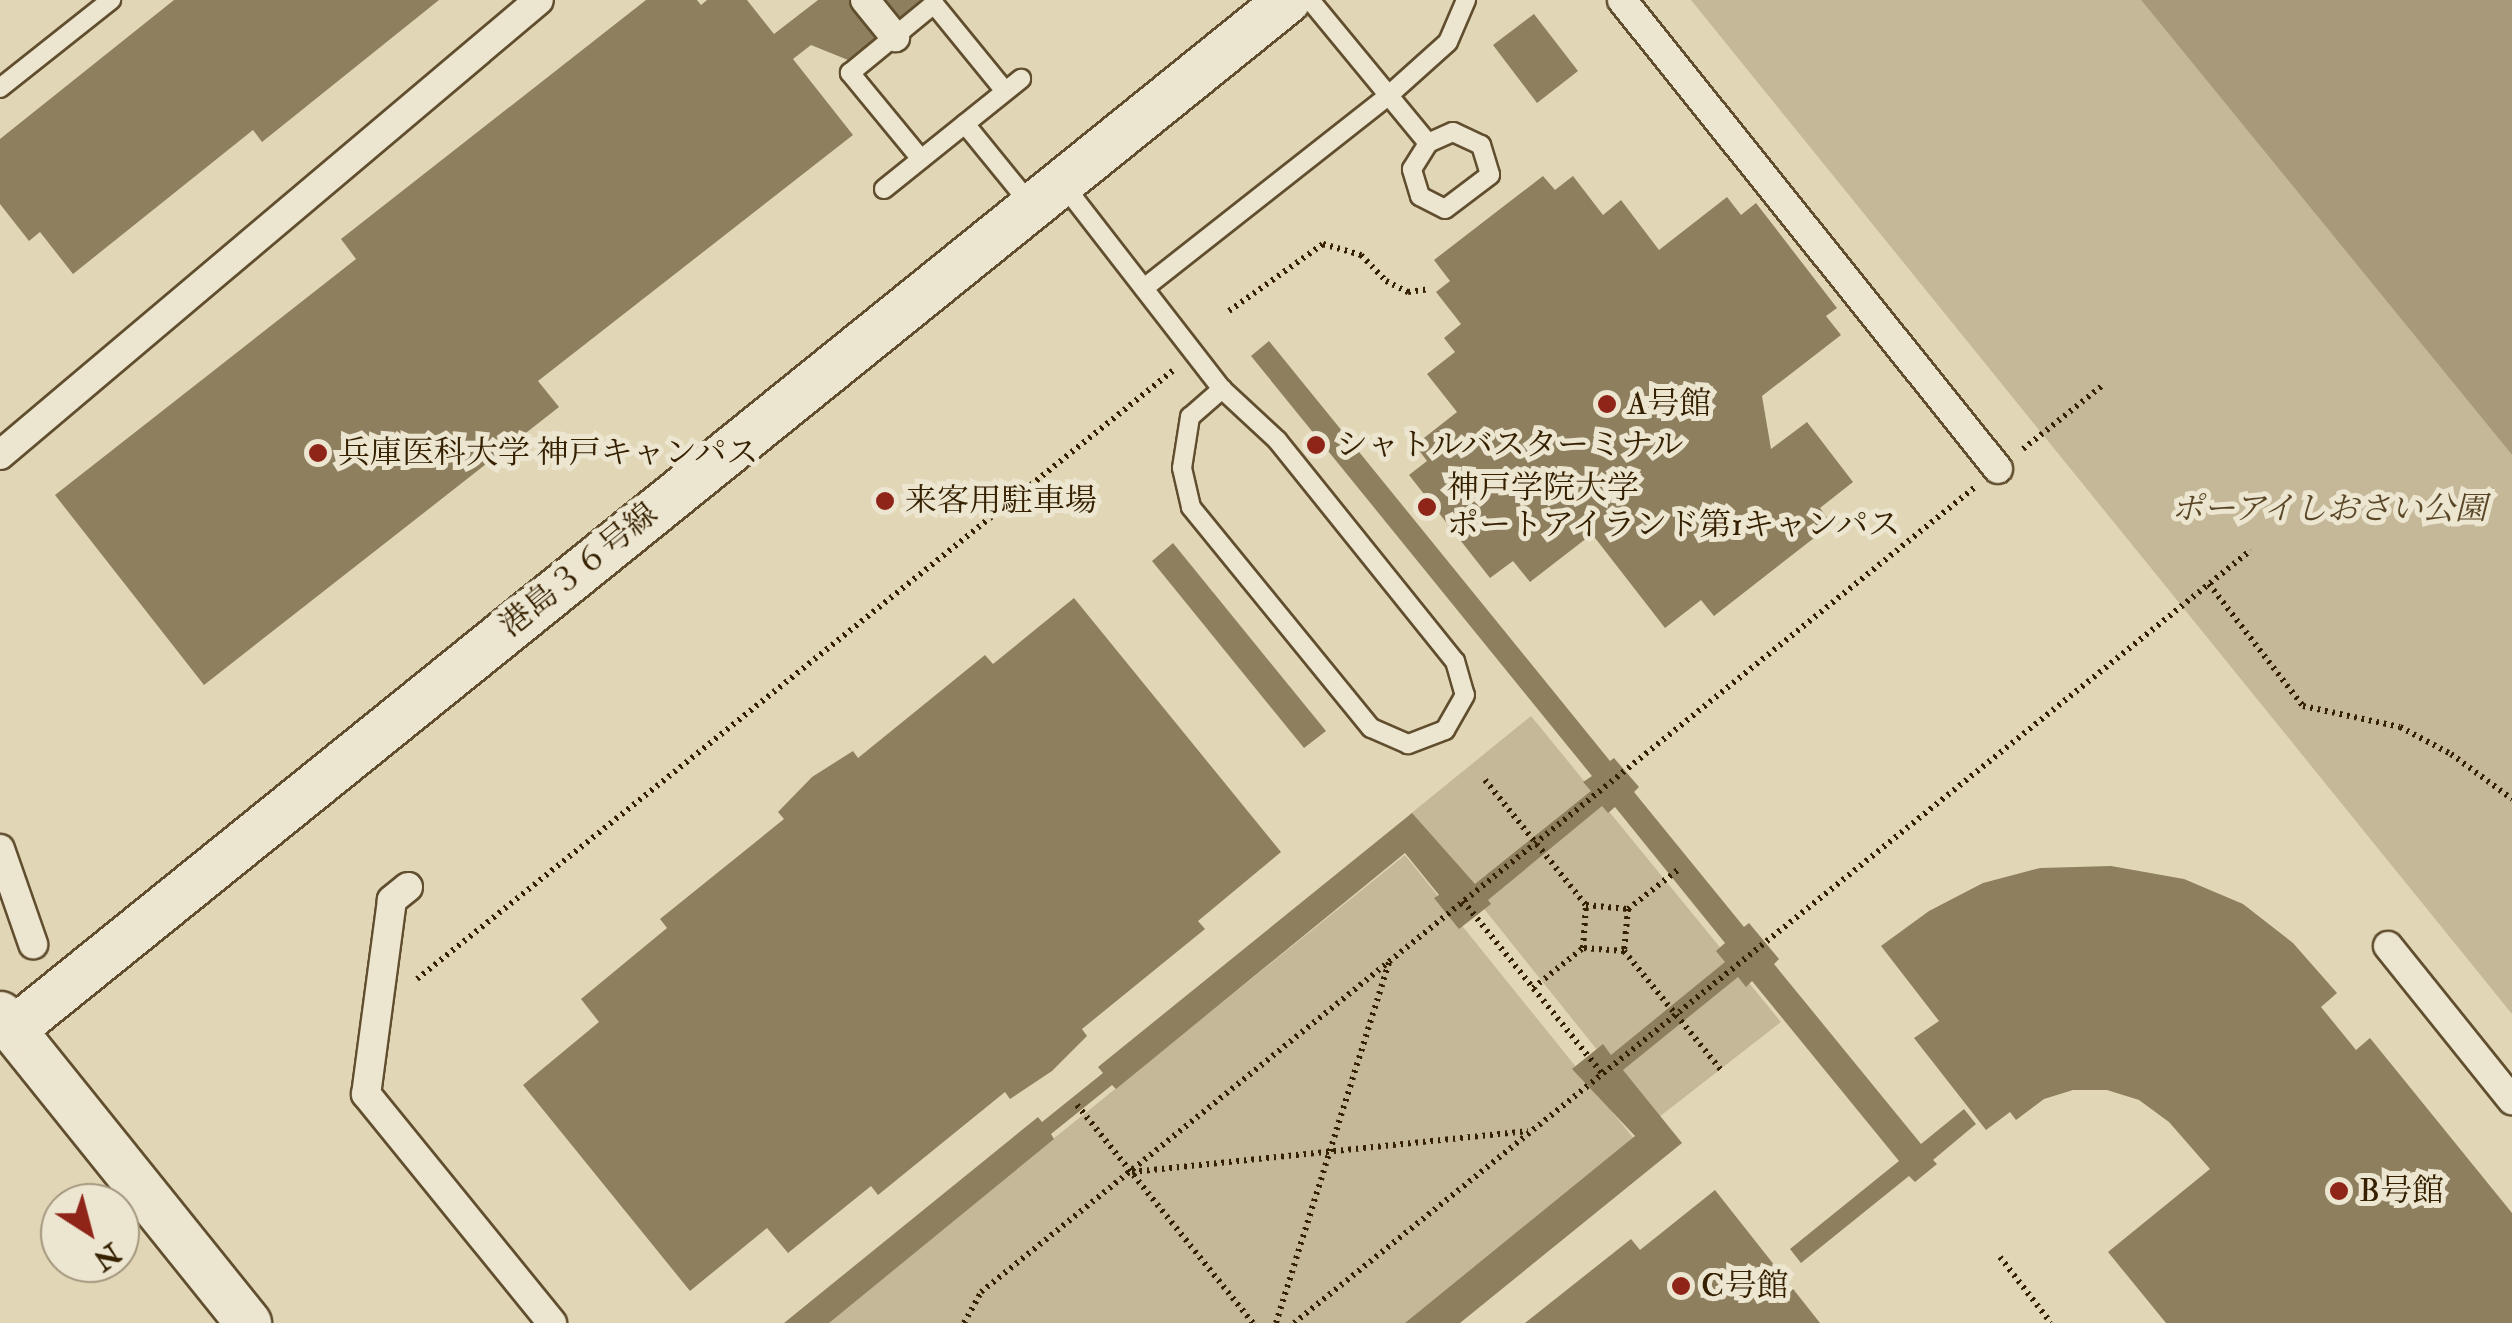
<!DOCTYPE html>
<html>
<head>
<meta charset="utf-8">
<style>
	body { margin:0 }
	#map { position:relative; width:2512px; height:1323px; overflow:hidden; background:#e1d7b7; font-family:"IM FELL Double Pica","Noto Serif JP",serif }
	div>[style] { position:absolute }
	.green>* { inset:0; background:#c4b898 }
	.water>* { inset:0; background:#a79979 }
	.building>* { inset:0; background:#8e7f5f }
	.path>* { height:6px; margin-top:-3px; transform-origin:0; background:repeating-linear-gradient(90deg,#352000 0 2.5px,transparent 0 7.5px) }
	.roads { filter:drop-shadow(2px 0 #604e2e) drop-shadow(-2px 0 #604e2e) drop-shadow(0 2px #604e2e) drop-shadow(0 -2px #604e2e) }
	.service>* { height:18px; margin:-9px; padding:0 9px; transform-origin:9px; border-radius:9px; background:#ece5d0 }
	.pedestrian>* { height:28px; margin:-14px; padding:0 14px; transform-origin:14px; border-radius:14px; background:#ece5d0 }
	.tertiary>* { height:45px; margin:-22.5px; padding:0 22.5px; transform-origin:22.5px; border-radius:22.5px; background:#ece5d0 }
	.dots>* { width:28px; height:28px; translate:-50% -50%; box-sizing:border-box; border:5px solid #ece5d0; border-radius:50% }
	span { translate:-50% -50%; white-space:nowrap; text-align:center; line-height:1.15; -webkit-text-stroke:10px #ece5d0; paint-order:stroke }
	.poi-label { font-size:32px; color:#352000 }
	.left { translate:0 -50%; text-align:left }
	.park-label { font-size:32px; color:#594626; font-style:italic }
	.street-label { font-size:32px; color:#352000 }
	.north { position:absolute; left:40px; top:1183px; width:100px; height:100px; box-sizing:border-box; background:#ece5d0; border:2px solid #a3967d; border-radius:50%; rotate:144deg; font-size:28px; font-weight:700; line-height:40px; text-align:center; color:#352000 }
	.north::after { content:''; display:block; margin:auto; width:35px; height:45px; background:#8f2418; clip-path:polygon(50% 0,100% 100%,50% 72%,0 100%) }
</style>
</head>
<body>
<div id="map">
	<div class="green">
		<div style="clip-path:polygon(1691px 0,2141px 0,2512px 455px,2512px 1014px)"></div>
		<div style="clip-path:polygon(1531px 716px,1781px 1022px,1654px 1121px,1409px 815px)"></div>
		<div style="clip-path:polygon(1405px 855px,1635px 1140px,1409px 1323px,825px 1323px)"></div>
	</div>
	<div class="water">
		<div style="clip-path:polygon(2141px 0,2512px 0,2512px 455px)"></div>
	</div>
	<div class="building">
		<div style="clip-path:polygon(174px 0,439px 0,262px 142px,253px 130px,73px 274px,40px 232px,29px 241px,0 204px,0 139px)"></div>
		<div style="clip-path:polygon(646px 0,697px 0,701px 5px,707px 0,747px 0,774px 34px,818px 0,924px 0,848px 60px,811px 45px,793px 59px,853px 135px,538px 381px,559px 407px,204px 685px,55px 495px,356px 259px,341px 239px)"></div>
		<div style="clip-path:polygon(1534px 14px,1578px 71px,1537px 103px,1493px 45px)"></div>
		<div style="clip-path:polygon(1543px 176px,1555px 190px,1573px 176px,1603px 215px,1621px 200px,1659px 250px,1727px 197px,1741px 215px,1756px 203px,1837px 308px,1826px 316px,1841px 335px,1762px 396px,1771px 449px,1807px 422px,1853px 482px,1820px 508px,1832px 524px,1714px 616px,1701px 600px,1665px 628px,1592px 534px,1530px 582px,1513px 561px,1490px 578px,1409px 475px,1427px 461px,1415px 445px,1457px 412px,1427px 374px,1455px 352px,1444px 338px,1461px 324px,1436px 292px,1450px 281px,1434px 260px)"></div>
		<div style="clip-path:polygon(1269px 341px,1610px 761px,1614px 758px,1639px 787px,1634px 792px,1744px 927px,1749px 923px,1779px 959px,1774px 964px,1921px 1144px,1964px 1109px,1976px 1124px,1933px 1160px,1937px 1164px,1915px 1182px,1909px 1176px,1801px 1263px,1790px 1249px,1899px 1161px,1752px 981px,1746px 987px,1738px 977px,1623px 1070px,1682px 1143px,1460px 1323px,1405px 1323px,1635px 1136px,1572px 1069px,1603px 1044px,1611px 1055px,1725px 962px,1716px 951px,1725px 943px,1615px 807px,1608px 813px,1602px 806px,1488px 900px,1491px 904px,1459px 929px,1434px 898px,1439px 895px,1405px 853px,1116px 1089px,1112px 1085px,1051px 1134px,1054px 1139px,829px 1323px,784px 1323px,1038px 1117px,1042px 1122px,1103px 1073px,1098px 1067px,1412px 813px,1475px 884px,1591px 791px,1583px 782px,1592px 776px,1251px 356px)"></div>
		<div style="clip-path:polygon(1173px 543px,1326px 731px,1304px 748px,1152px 561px)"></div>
		<div style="clip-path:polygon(1074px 598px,1281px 852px,1198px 921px,1205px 929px,1082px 1029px,1087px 1036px,1052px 1071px,1010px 1099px,1005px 1092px,878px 1195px,871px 1186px,788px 1253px,767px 1228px,690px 1291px,523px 1085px,599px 1022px,581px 999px,667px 928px,660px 919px,784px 819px,778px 812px,812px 777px,853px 751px,858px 758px,985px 655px,993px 664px)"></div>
		<div style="clip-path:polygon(2111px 866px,2184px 879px,2243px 904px,2293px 943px,2337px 993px,2321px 1007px,2356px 1050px,2370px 1038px,2512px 1213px,2512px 1323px,2166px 1323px,2108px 1252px,2210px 1169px,2169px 1122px,2139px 1100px,2107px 1090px,2073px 1090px,2044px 1099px,2016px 1120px,2010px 1112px,1986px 1130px,1914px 1038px,1939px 1021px,1881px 946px,1929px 911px,1983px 883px,2040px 868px)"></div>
		<div style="clip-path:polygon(1715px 1190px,1820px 1323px,1525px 1323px,1631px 1239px,1640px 1250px)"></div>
	</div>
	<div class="path">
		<div style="left:1229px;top:311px;width:115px;rotate:-35.5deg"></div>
		<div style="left:1323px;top:244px;width:40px;rotate:16deg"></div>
		<div style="left:1361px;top:255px;width:36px;rotate:46deg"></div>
		<div style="left:1386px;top:281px;width:25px;rotate:27deg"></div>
		<div style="left:1408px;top:292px;width:22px;rotate:-8deg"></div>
		<div style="left:2023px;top:449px;width:104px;rotate:-38.7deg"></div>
		<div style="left:2209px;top:584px;width:154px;rotate:52.4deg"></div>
		<div style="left:2303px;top:706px;width:99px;rotate:12.2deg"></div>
		<div style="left:2400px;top:727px;width:58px;rotate:27.9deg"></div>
		<div style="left:2451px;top:754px;width:76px;rotate:36.4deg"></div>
		<div style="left:1485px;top:780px;width:161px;rotate:51.1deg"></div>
		<div style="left:1463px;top:901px;width:221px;rotate:51.1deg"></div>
		<div style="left:1628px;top:909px;width:42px;rotate:95.4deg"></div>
		<div style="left:1624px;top:951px;width:41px;rotate:-175.8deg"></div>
		<div style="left:1583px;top:948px;width:43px;rotate:-86deg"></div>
		<div style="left:1586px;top:905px;width:42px;rotate:5.4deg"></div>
		<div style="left:1628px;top:909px;width:65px;rotate:-38.1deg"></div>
		<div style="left:1624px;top:951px;width:155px;rotate:50.8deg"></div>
		<div style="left:417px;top:979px;width:973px;rotate:-38.83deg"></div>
		<div style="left:1533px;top:988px;width:64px;rotate:-38.7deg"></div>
		<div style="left:1077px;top:1105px;width:280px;rotate:51.1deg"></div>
		<div style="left:1132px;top:1172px;width:398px;rotate:-5.9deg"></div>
		<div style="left:2000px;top:1257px;width:83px;rotate:52.3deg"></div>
		<div style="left:964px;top:1323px;width:35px;rotate:-61deg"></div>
		<div style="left:981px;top:1292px;width:1278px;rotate:-39deg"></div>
		<div style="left:1276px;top:1323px;width:378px;rotate:-72.6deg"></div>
		<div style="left:1294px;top:1323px;width:1230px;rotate:-38.93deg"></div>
	</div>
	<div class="roads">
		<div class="service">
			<div style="left:1310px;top:0;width:185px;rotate:50.5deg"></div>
			<div style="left:0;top:88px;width:142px;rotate:-38.4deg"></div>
			<div style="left:965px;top:124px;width:104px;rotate:50.8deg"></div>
			<div style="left:1453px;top:132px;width:31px;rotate:25deg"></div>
			<div style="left:1481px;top:145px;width:31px;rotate:73deg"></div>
			<div style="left:1490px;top:175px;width:56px;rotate:142.9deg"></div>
			<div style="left:1445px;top:209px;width:28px;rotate:-153deg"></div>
			<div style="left:1420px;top:196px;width:28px;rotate:-107deg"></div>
			<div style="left:1412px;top:169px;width:31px;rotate:-58deg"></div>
			<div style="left:1428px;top:143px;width:27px;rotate:-24deg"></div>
			<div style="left:921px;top:159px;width:112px;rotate:-129.5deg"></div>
			<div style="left:850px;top:73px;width:109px;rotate:-39.4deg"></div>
			<div style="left:934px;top:4px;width:112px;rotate:50.8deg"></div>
			<div style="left:1062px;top:183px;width:261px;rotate:52.2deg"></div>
			<div style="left:1222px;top:389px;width:75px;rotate:42.8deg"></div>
			<div style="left:1277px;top:440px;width:284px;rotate:51.2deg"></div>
			<div style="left:1455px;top:661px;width:35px;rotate:74deg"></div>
			<div style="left:1465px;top:695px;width:40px;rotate:119.7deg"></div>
			<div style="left:1445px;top:730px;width:40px;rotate:159deg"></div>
			<div style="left:1408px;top:744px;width:40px;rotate:-156.6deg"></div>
			<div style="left:1371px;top:728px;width:285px;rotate:-129.2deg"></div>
			<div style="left:1191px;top:507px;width:40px;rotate:-103deg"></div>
			<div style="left:1182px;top:468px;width:52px;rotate:-81.1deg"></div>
			<div style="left:1190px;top:417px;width:43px;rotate:-41.2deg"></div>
			<div style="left:884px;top:189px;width:176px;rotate:-38.8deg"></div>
			<div style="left:1144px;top:288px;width:312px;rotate:-38.2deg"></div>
			<div style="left:1389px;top:95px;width:79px;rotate:-41.9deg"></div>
			<div style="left:1448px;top:42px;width:46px;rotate:-66.8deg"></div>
		</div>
		<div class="pedestrian">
			<div style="left:865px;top:0;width:48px;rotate:51deg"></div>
			<div style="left:1622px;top:0;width:601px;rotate:51.28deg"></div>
			<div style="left:0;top:455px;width:705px;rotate:-40.17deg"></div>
			<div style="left:0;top:849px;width:101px;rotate:70.8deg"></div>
			<div style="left:408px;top:887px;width:21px;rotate:141deg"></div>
			<div style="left:392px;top:900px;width:196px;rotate:97.6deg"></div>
			<div style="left:366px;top:1094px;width:295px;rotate:50.9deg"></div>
			<div style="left:2388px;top:946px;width:198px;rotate:51.2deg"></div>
		</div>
		<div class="tertiary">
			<div style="left:0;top:1014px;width:396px;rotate:51.2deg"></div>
			<div style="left:13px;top:1029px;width:1638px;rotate:-38.93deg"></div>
		</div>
	</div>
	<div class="dots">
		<div style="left:1607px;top:404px;background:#8f2418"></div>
		<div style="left:1316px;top:445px;background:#8f2418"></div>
		<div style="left:318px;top:453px;background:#8f2418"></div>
		<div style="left:885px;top:501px;background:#8f2418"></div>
		<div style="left:1427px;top:507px;background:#8f2418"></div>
		<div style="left:2339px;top:1191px;background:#8f2418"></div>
		<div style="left:1681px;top:1286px;background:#8f2418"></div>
	</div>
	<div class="poi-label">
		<span class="left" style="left:1627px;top:404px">A号館</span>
		<span class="left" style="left:1336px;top:445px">シャトルバスターミナル</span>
		<span class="left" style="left:338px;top:453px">兵庫医科大学 神戸キャンパス</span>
		<span class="left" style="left:1447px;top:507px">神戸学院大学<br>ポートアイランド第1キャンパス</span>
		<span class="left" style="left:905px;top:501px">来客用駐車場</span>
		<span class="left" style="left:2359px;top:1191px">B号館</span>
		<span class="left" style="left:1701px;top:1286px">C号館</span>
	</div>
	<div class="park-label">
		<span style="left:2329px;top:509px">ポーアイしおさい公園</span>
	</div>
	<div class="street-label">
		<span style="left:579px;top:570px;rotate:-39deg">港島３６号線</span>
	</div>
	<div class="north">N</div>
</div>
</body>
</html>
